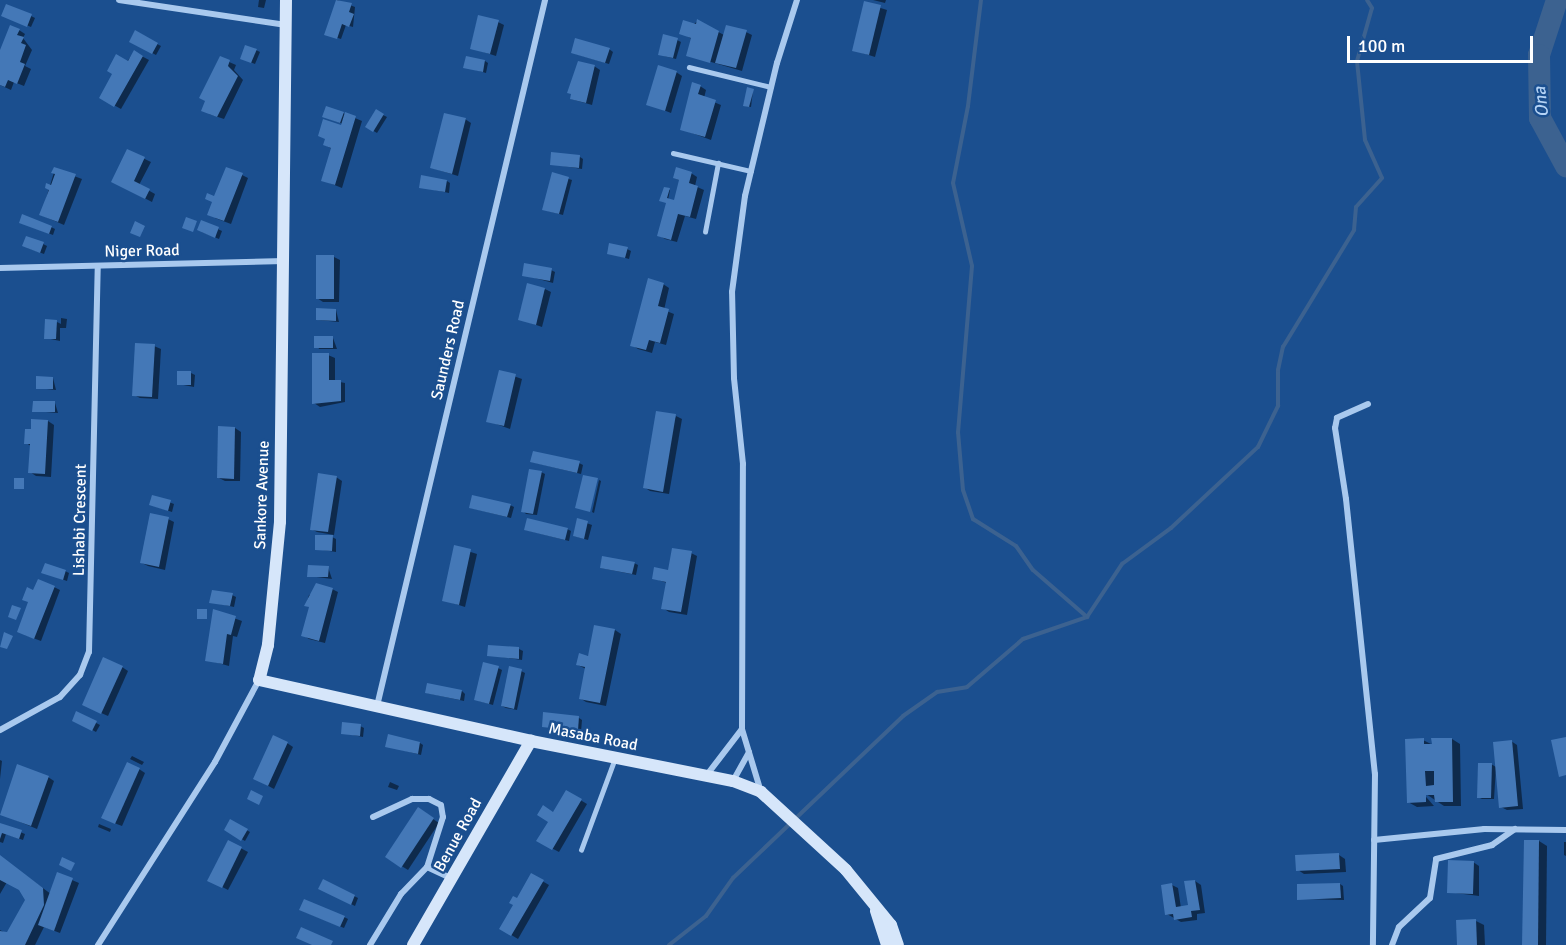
<!DOCTYPE html>
<html>
<head>
<meta charset="utf-8">
<style>
	body { margin:0 }
	#map { position:relative; width:1566px; height:945px; overflow:hidden; background:#1b4f8f; font-family:Signika,sans-serif }
	div>[style] { position:absolute }
	.shadow>* { inset:0; background:#0007 }
	.stream>* { height:4px; margin:-2px; padding:0 2px; transform-origin:2px; border-radius:2px; background:#3c6290 }
	.river>* { height:22px; margin:-11px; padding:0 11px; transform-origin:11px; border-radius:11px; background:#3c6290 }
	.building>* { inset:0; background:#4478b7 }
	.lane>* { height:4.5px; margin:-2.25px; padding:0 2.25px; transform-origin:2.25px; border-radius:2.25px; background:#a9c9ee }
	.street>* { height:6px; margin:-3px; padding:0 3px; transform-origin:3px; border-radius:3px; background:#a9c9ee }
	.secondary>* { height:12px; margin:-6px; padding:0 6px; transform-origin:6px; border-radius:6px; background:#d6e6fa }
	span { translate:-50% -50%; white-space:nowrap; text-align:center; line-height:1.15; -webkit-text-stroke:5px #1b4f8f; paint-order:stroke }
	.street-label { font-size:16px; color:#fff }
	.water-label { font-size:18px; color:#b5d3f5; font-style:italic }
	.scale { position:absolute; left:1347px; top:36px; width:186px; height:27px; box-sizing:border-box; border:3px solid #fff; border-top:0; padding-left:8px; font-size:18px; line-height:21px; white-space:nowrap; color:#fff; -webkit-text-stroke:4px #1b4f8f; paint-order:stroke }
</style>
</head>
<body>
<div id="map">
	<div class="shadow">
		<div style="clip-path:polygon(259px 0,266px 0,264px 8px,258px 7px)"></div>
		<div style="clip-path:polygon(337px 0,355px 7px,353px 27px,346px 25px,341px 39px,326px 34px)"></div>
		<div style="clip-path:polygon(873px 0,886px 0,885px 3px)"></div>
		<div style="clip-path:polygon(865px 3px,887px 10px,875px 57px,853px 50px)"></div>
		<div style="clip-path:polygon(31px 16px,35px 18px,31px 27px,7px 17px)"></div>
		<div style="clip-path:polygon(698px 21px,724px 35px,746px 32px,752px 35px,742px 71px,687px 55px,692px 39px,681px 33px)"></div>
		<div style="clip-path:polygon(498px 22px,504px 25px,496px 56px,471px 48px)"></div>
		<div style="clip-path:polygon(19px 30px,25px 34px,23px 38px,32px 50px,25px 66px,31px 69px,24px 86px,14px 82px,11px 90px,0 85px,0 51px)"></div>
		<div style="clip-path:polygon(135px 33px,161px 46px,156px 55px,131px 42px)"></div>
		<div style="clip-path:polygon(677px 40px,681px 42px,676px 59px,664px 56px)"></div>
		<div style="clip-path:polygon(609px 49px,613px 52px,609px 64px,576px 54px)"></div>
		<div style="clip-path:polygon(256px 50px,260px 52px,255px 64px,245px 60px)"></div>
		<div style="clip-path:polygon(134px 52px,149px 60px,121px 109px,101px 98px)"></div>
		<div style="clip-path:polygon(220px 58px,236px 65px,234px 70px,243px 80px,224px 119px,209px 114px,207px 101px,201px 98px)"></div>
		<div style="clip-path:polygon(485px 61px,488px 63px,486px 73px,465px 67px)"></div>
		<div style="clip-path:polygon(594px 66px,600px 70px,592px 105px,571px 99px)"></div>
		<div style="clip-path:polygon(676px 72px,682px 76px,671px 113px,648px 104px)"></div>
		<div style="clip-path:polygon(700px 86px,706px 90px,704px 98px,721px 105px,711px 140px,681px 129px)"></div>
		<div style="clip-path:polygon(753px 90px,751px 107px,746px 106px)"></div>
		<div style="clip-path:polygon(377px 112px,387px 117px,377px 133px,367px 127px)"></div>
		<div style="clip-path:polygon(343px 113px,362px 121px,342px 188px,322px 180px,332px 149px,325px 145px,343px 124px,327px 118px)"></div>
		<div style="clip-path:polygon(465px 119px,471px 123px,458px 176px,432px 168px)"></div>
		<div style="clip-path:polygon(128px 151px,151px 162px,139px 185px,155px 194px,152px 202px,119px 185px)"></div>
		<div style="clip-path:polygon(580px 157px,583px 159px,582px 169px,551px 164px)"></div>
		<div style="clip-path:polygon(55px 169px,82px 179px,64px 225px,41px 215px)"></div>
		<div style="clip-path:polygon(691px 173px,697px 177px,695px 186px,704px 190px,696px 219px,685px 216px,677px 242px,665px 239px,659px 235px,667px 203px,665px 189px,670px 190px,668px 200px,675px 202px,681px 181px,674px 178px)"></div>
		<div style="clip-path:polygon(553px 174px,572px 180px,563px 215px,548px 211px)"></div>
		<div style="clip-path:polygon(242px 175px,248px 178px,231px 224px,215px 218px,215px 198px)"></div>
		<div style="clip-path:polygon(447px 181px,450px 183px,449px 193px,420px 187px)"></div>
		<div style="clip-path:polygon(202px 222px,222px 231px,219px 239px,202px 232px)"></div>
		<div style="clip-path:polygon(24px 224px,51px 227px,55px 229px,53px 235px)"></div>
		<div style="clip-path:polygon(43px 244px,47px 246px,44px 254px,28px 248px)"></div>
		<div style="clip-path:polygon(627px 249px,631px 251px,629px 259px,608px 253px)"></div>
		<div style="clip-path:polygon(334px 257px,340px 260px,339px 302px,323px 302px,317px 298px)"></div>
		<div style="clip-path:polygon(551px 270px,555px 272px,553px 283px,524px 275px)"></div>
		<div style="clip-path:polygon(663px 284px,669px 288px,664px 310px,674px 314px,666px 345px,655px 342px,652px 353px,638px 349px,632px 345px)"></div>
		<div style="clip-path:polygon(545px 289px,551px 292px,542px 327px,519px 319px)"></div>
		<div style="clip-path:polygon(336px 310px,339px 322px,318px 320px)"></div>
		<div style="clip-path:polygon(61px 318px,67px 319px,66px 328px,60px 328px,60px 341px,46px 338px,57px 322px,61px 324px)"></div>
		<div style="clip-path:polygon(315px 338px,333px 338px,337px 349px,319px 349px)"></div>
		<div style="clip-path:polygon(154px 346px,161px 349px,158px 399px,140px 398px,134px 395px)"></div>
		<div style="clip-path:polygon(328px 355px,335px 358px,335px 381px,345px 383px,345px 402px,320px 407px,314px 403px)"></div>
		<div style="clip-path:polygon(500px 371px,522px 379px,510px 429px,488px 421px)"></div>
		<div style="clip-path:polygon(191px 373px,195px 375px,194px 387px,178px 384px)"></div>
		<div style="clip-path:polygon(53px 378px,56px 390px,37px 388px)"></div>
		<div style="clip-path:polygon(55px 403px,58px 413px,34px 411px)"></div>
		<div style="clip-path:polygon(676px 416px,682px 419px,669px 494px,650px 491px,644px 487px)"></div>
		<div style="clip-path:polygon(48px 421px,54px 425px,51px 477px,36px 476px,30px 472px,31px 446px,26px 443px,32px 431px)"></div>
		<div style="clip-path:polygon(235px 428px,241px 432px,240px 481px,225px 481px,219px 478px)"></div>
		<div style="clip-path:polygon(532px 462px,579px 463px,583px 465px,581px 474px)"></div>
		<div style="clip-path:polygon(541px 472px,545px 474px,537px 515px,526px 514px,523px 511px)"></div>
		<div style="clip-path:polygon(336px 477px,342px 481px,334px 535px,317px 532px,311px 529px)"></div>
		<div style="clip-path:polygon(599px 480px,601px 481px,594px 513px,592px 512px)"></div>
		<div style="clip-path:polygon(153px 496px,174px 504px,172px 512px,154px 506px)"></div>
		<div style="clip-path:polygon(510px 505px,514px 507px,511px 518px,471px 508px)"></div>
		<div style="clip-path:polygon(168px 519px,174px 522px,165px 570px,148px 566px,142px 563px)"></div>
		<div style="clip-path:polygon(578px 520px,592px 525px,588px 540px,574px 536px)"></div>
		<div style="clip-path:polygon(567px 529px,571px 531px,569px 541px,526px 530px)"></div>
		<div style="clip-path:polygon(332px 537px,336px 539px,336px 552px,316px 549px)"></div>
		<div style="clip-path:polygon(455px 547px,477px 554px,465px 607px,443px 600px)"></div>
		<div style="clip-path:polygon(691px 553px,697px 556px,687px 615px,669px 612px,663px 608px,667px 583px,653px 578px,669px 572px)"></div>
		<div style="clip-path:polygon(634px 563px,638px 565px,636px 575px,601px 568px)"></div>
		<div style="clip-path:polygon(328px 567px,332px 579px,309px 576px)"></div>
		<div style="clip-path:polygon(65px 571px,69px 573px,67px 581px,47px 574px)"></div>
		<div style="clip-path:polygon(54px 587px,60px 590px,41px 641px,25px 635px,34px 592px)"></div>
		<div style="clip-path:polygon(332px 589px,338px 592px,325px 643px,309px 639px,303px 635px,311px 608px,306px 605px,309px 595px)"></div>
		<div style="clip-path:polygon(232px 595px,236px 597px,234px 607px,211px 602px)"></div>
		<div style="clip-path:polygon(214px 611px,242px 621px,237px 637px,233px 636px,229px 666px,207px 660px)"></div>
		<div style="clip-path:polygon(615px 630px,621px 634px,606px 706px,586px 702px,580px 698px,586px 669px,578px 665px)"></div>
		<div style="clip-path:polygon(519px 649px,523px 651px,522px 660px,489px 655px)"></div>
		<div style="clip-path:polygon(122px 667px,128px 671px,108px 716px,90px 708px)"></div>
		<div style="clip-path:polygon(498px 668px,502px 670px,493px 705px,479px 701px)"></div>
		<div style="clip-path:polygon(521px 671px,525px 673px,517px 710px,506px 708px,502px 706px)"></div>
		<div style="clip-path:polygon(462px 691px,465px 694px,464px 701px,427px 693px)"></div>
		<div style="clip-path:polygon(77px 713px,100px 725px,96px 732px,74px 720px)"></div>
		<div style="clip-path:polygon(579px 718px,582px 720px,581px 732px,543px 726px)"></div>
		<div style="clip-path:polygon(360px 726px,364px 728px,363px 737px,343px 733px)"></div>
		<div style="clip-path:polygon(1452px 739px,1460px 744px,1461px 806px,1444px 806px,1420px 790px,1434px 806px,1417px 807px,1408px 802px,1423px 740px,1433px 745px)"></div>
		<div style="clip-path:polygon(1511px 741px,1517px 745px,1523px 809px,1507px 810px,1501px 807px)"></div>
		<div style="clip-path:polygon(287px 743px,293px 747px,274px 789px,261px 782px)"></div>
		<div style="clip-path:polygon(420px 743px,423px 745px,421px 755px,387px 746px)"></div>
		<div style="clip-path:polygon(132px 756px,144px 762px,142px 765px,130px 759px)"></div>
		<div style="clip-path:polygon(0 760px,2px 761px,0 779px)"></div>
		<div style="clip-path:polygon(1491px 764px,1496px 767px,1494px 799px,1482px 799px,1478px 797px)"></div>
		<div style="clip-path:polygon(139px 769px,145px 773px,122px 826px,109px 821px)"></div>
		<div style="clip-path:polygon(48px 777px,54px 781px,37px 829px,1px 814px)"></div>
		<div style="clip-path:polygon(390px 782px,399px 786px,397px 790px,388px 787px)"></div>
		<div style="clip-path:polygon(567px 792px,587px 804px,559px 852px,538px 841px)"></div>
		<div style="clip-path:polygon(418px 809px,439px 823px,408px 870px,387px 857px)"></div>
		<div style="clip-path:polygon(231px 821px,250px 832px,245px 841px,226px 830px)"></div>
		<div style="clip-path:polygon(0 824px,25px 834px,23px 840px,6px 834px,3px 843px,0 842px)"></div>
		<div style="clip-path:polygon(99px 824px,111px 829px,110px 832px,98px 827px)"></div>
		<div style="clip-path:polygon(1539px 841px,1547px 846px,1546px 945px,1524px 945px)"></div>
		<div style="clip-path:polygon(229px 842px,248px 852px,228px 890px,209px 880px)"></div>
		<div style="clip-path:polygon(1564px 842px,1566px 842px,1566px 856px,1564px 855px)"></div>
		<div style="clip-path:polygon(1339px 855px,1345px 859px,1346px 872px,1304px 874px,1298px 870px)"></div>
		<div style="clip-path:polygon(0 857px,51px 894px,58px 874px,79px 883px,60px 933px,44px 927px,35px 945px,0 945px,0 930px,7px 934px,26px 900px,21px 890px,7px 882px,0 894px)"></div>
		<div style="clip-path:polygon(1473px 862px,1479px 866px,1479px 896px,1448px 892px)"></div>
		<div style="clip-path:polygon(532px 875px,549px 885px,518px 939px,501px 929px)"></div>
		<div style="clip-path:polygon(324px 881px,358px 898px,355px 906px,320px 889px)"></div>
		<div style="clip-path:polygon(1195px 881px,1201px 885px,1205px 913px,1197px 914px,1197px 920px,1181px 922px,1167px 914px,1172px 885px,1178px 888px,1181px 908px,1190px 906px)"></div>
		<div style="clip-path:polygon(1340px 884px,1343px 886px,1344px 900px,1299px 899px)"></div>
		<div style="clip-path:polygon(305px 912px,344px 917px,348px 919px,344px 928px)"></div>
		<div style="clip-path:polygon(1476px 921px,1484px 925px,1485px 945px,1458px 945px)"></div>
	</div>
	<div class="stream">
		<div style="left:981px;top:0;width:107px;rotate:97deg"></div>
		<div style="left:968px;top:106px;width:78px;rotate:101deg"></div>
		<div style="left:953px;top:183px;width:85px;rotate:77.1deg"></div>
		<div style="left:972px;top:266px;width:167px;rotate:94.8deg"></div>
		<div style="left:958px;top:432px;width:58px;rotate:85.1deg"></div>
		<div style="left:963px;top:490px;width:31px;rotate:71deg"></div>
		<div style="left:973px;top:519px;width:51px;rotate:32.1deg"></div>
		<div style="left:1016px;top:546px;width:29px;rotate:55deg"></div>
		<div style="left:1033px;top:570px;width:72px;rotate:41deg"></div>
		<div style="left:669px;top:945px;width:47px;rotate:-38.1deg"></div>
		<div style="left:706px;top:916px;width:47px;rotate:-54.6deg"></div>
		<div style="left:733px;top:878px;width:235px;rotate:-43.6deg"></div>
		<div style="left:903px;top:716px;width:42px;rotate:-35.2deg"></div>
		<div style="left:937px;top:692px;width:30px;rotate:-9deg"></div>
		<div style="left:967px;top:687px;width:74px;rotate:-40.6deg"></div>
		<div style="left:1023px;top:639px;width:68px;rotate:-19deg"></div>
		<div style="left:1087px;top:617px;width:64px;rotate:-56.6deg"></div>
		<div style="left:1122px;top:564px;width:61px;rotate:-36.3deg"></div>
		<div style="left:1171px;top:528px;width:119px;rotate:-43deg"></div>
		<div style="left:1258px;top:447px;width:46px;rotate:-64deg"></div>
		<div style="left:1278px;top:406px;width:36px;rotate:-90deg"></div>
		<div style="left:1278px;top:370px;width:24px;rotate:-78deg"></div>
		<div style="left:1283px;top:347px;width:137px;rotate:-58.7deg"></div>
		<div style="left:1354px;top:230px;width:23px;rotate:-85deg"></div>
		<div style="left:1356px;top:207px;width:39px;rotate:-48deg"></div>
		<div style="left:1382px;top:178px;width:42px;rotate:-114.1deg"></div>
		<div style="left:1365px;top:140px;width:79px;rotate:-95.8deg"></div>
		<div style="left:1357px;top:61px;width:55px;rotate:-74.2deg"></div>
		<div style="left:1372px;top:8px;width:9px;rotate:-122deg"></div>
	</div>
	<div class="river">
		<div style="left:1557px;top:0;width:58px;rotate:108.1deg"></div>
		<div style="left:1539px;top:55px;width:63px;rotate:89.1deg"></div>
		<div style="left:1540px;top:118px;width:55px;rotate:61.6deg"></div>
	</div>
	<div class="building">
		<div style="clip-path:polygon(336px 0,352px 3px,349px 12px,354px 14px,349px 27px,342px 24px,337px 39px,324px 35px)"></div>
		<div style="clip-path:polygon(864px 1px,881px 5px,869px 55px,852px 51px)"></div>
		<div style="clip-path:polygon(6px 4px,32px 14px,27px 27px,1px 16px)"></div>
		<div style="clip-path:polygon(478px 15px,499px 20px,490px 54px,470px 49px)"></div>
		<div style="clip-path:polygon(697px 19px,719px 31px,710px 63px,686px 56px,691px 38px,679px 34px,683px 20px,696px 24px)"></div>
		<div style="clip-path:polygon(10px 25px,20px 29px,17px 35px,24px 37px,21px 43px,26px 45px,20px 62px,25px 64px,17px 84px,8px 80px,5px 87px,0 85px,0 50px)"></div>
		<div style="clip-path:polygon(726px 25px,747px 30px,736px 68px,715px 63px)"></div>
		<div style="clip-path:polygon(135px 30px,158px 43px,152px 54px,129px 42px)"></div>
		<div style="clip-path:polygon(663px 34px,678px 38px,673px 58px,658px 55px)"></div>
		<div style="clip-path:polygon(575px 38px,610px 48px,605px 63px,571px 53px)"></div>
		<div style="clip-path:polygon(245px 45px,257px 49px,251px 63px,240px 59px)"></div>
		<div style="clip-path:polygon(134px 50px,143px 56px,114px 107px,99px 98px,112px 74px,107px 71px,116px 54px,128px 61px)"></div>
		<div style="clip-path:polygon(220px 56px,230px 60px,228px 66px,238px 76px,217px 117px,201px 111px,205px 101px,199px 98px)"></div>
		<div style="clip-path:polygon(466px 56px,485px 60px,483px 72px,463px 68px)"></div>
		<div style="clip-path:polygon(578px 61px,595px 65px,586px 103px,570px 99px,571px 94px,567px 93px)"></div>
		<div style="clip-path:polygon(658px 65px,677px 71px,665px 111px,646px 105px)"></div>
		<div style="clip-path:polygon(692px 82px,701px 85px,698px 94px,716px 100px,705px 137px,680px 130px)"></div>
		<div style="clip-path:polygon(747px 87px,754px 89px,749px 107px,743px 106px)"></div>
		<div style="clip-path:polygon(326px 106px,344px 112px,340px 123px,322px 117px)"></div>
		<div style="clip-path:polygon(376px 109px,384px 114px,373px 132px,365px 127px)"></div>
		<div style="clip-path:polygon(345px 112px,356px 116px,335px 185px,321px 181px,331px 148px,323px 145px,325px 139px,318px 136px,323px 119px,341px 125px)"></div>
		<div style="clip-path:polygon(444px 113px,466px 118px,452px 174px,430px 168px)"></div>
		<div style="clip-path:polygon(127px 149px,145px 157px,134px 181px,150px 189px,145px 199px,111px 182px)"></div>
		<div style="clip-path:polygon(551px 152px,580px 155px,579px 168px,550px 165px)"></div>
		<div style="clip-path:polygon(54px 167px,76px 174px,58px 222px,39px 215px,49px 190px,45px 188px,46px 183px,51px 185px,55px 174px,51px 173px)"></div>
		<div style="clip-path:polygon(226px 167px,243px 173px,224px 221px,207px 215px,212px 202px,205px 199px,207px 193px,214px 196px)"></div>
		<div style="clip-path:polygon(676px 167px,692px 172px,689px 183px,698px 186px,690px 217px,678px 214px,671px 240px,657px 236px,666px 203px,659px 201px,664px 187px,670px 188px,667px 198px,674px 200px,679px 180px,673px 178px)"></div>
		<div style="clip-path:polygon(552px 172px,569px 177px,559px 214px,542px 210px)"></div>
		<div style="clip-path:polygon(421px 175px,447px 180px,445px 192px,419px 188px)"></div>
		<div style="clip-path:polygon(22px 214px,52px 226px,49px 234px,19px 223px)"></div>
		<div style="clip-path:polygon(186px 217px,197px 221px,193px 232px,182px 228px)"></div>
		<div style="clip-path:polygon(201px 220px,219px 227px,215px 238px,197px 230px)"></div>
		<div style="clip-path:polygon(135px 221px,145px 226px,140px 237px,130px 233px)"></div>
		<div style="clip-path:polygon(26px 236px,44px 242px,40px 253px,22px 246px)"></div>
		<div style="clip-path:polygon(609px 243px,628px 247px,625px 258px,607px 254px)"></div>
		<div style="clip-path:polygon(316px 255px,334px 255px,334px 299px,316px 299px)"></div>
		<div style="clip-path:polygon(524px 263px,552px 268px,550px 281px,522px 276px)"></div>
		<div style="clip-path:polygon(648px 278px,664px 283px,658px 306px,669px 309px,660px 343px,649px 340px,646px 350px,630px 346px)"></div>
		<div style="clip-path:polygon(527px 283px,545px 288px,536px 325px,518px 320px)"></div>
		<div style="clip-path:polygon(316px 308px,336px 309px,336px 321px,316px 320px)"></div>
		<div style="clip-path:polygon(45px 319px,57px 320px,56px 339px,44px 339px)"></div>
		<div style="clip-path:polygon(314px 336px,333px 336px,333px 348px,314px 348px)"></div>
		<div style="clip-path:polygon(135px 343px,155px 344px,152px 397px,132px 396px)"></div>
		<div style="clip-path:polygon(312px 353px,329px 353px,329px 380px,341px 380px,341px 401px,312px 404px)"></div>
		<div style="clip-path:polygon(499px 370px,516px 374px,504px 426px,486px 422px)"></div>
		<div style="clip-path:polygon(177px 371px,191px 371px,191px 385px,177px 385px)"></div>
		<div style="clip-path:polygon(36px 376px,53px 377px,53px 389px,36px 389px)"></div>
		<div style="clip-path:polygon(33px 401px,55px 401px,55px 412px,32px 412px)"></div>
		<div style="clip-path:polygon(656px 411px,676px 414px,663px 492px,643px 488px)"></div>
		<div style="clip-path:polygon(31px 419px,48px 420px,45px 474px,28px 473px,30px 444px,24px 444px,25px 429px,31px 429px)"></div>
		<div style="clip-path:polygon(218px 426px,235px 427px,234px 479px,217px 478px)"></div>
		<div style="clip-path:polygon(533px 451px,580px 461px,577px 473px,530px 462px)"></div>
		<div style="clip-path:polygon(529px 469px,542px 471px,533px 514px,521px 512px)"></div>
		<div style="clip-path:polygon(318px 473px,337px 476px,328px 532px,310px 530px)"></div>
		<div style="clip-path:polygon(583px 475px,598px 478px,590px 512px,575px 508px)"></div>
		<div style="clip-path:polygon(14px 478px,24px 478px,24px 489px,14px 489px)"></div>
		<div style="clip-path:polygon(152px 495px,171px 500px,168px 511px,149px 505px)"></div>
		<div style="clip-path:polygon(472px 495px,511px 504px,507px 517px,469px 508px)"></div>
		<div style="clip-path:polygon(150px 513px,169px 517px,159px 567px,140px 563px)"></div>
		<div style="clip-path:polygon(527px 518px,568px 528px,565px 540px,524px 530px)"></div>
		<div style="clip-path:polygon(577px 518px,588px 521px,584px 539px,573px 536px)"></div>
		<div style="clip-path:polygon(315px 535px,333px 535px,332px 551px,315px 550px)"></div>
		<div style="clip-path:polygon(454px 545px,471px 549px,459px 605px,442px 601px)"></div>
		<div style="clip-path:polygon(672px 548px,692px 551px,681px 612px,661px 609px,666px 582px,652px 579px,654px 567px,668px 570px)"></div>
		<div style="clip-path:polygon(602px 556px,635px 562px,632px 574px,600px 568px)"></div>
		<div style="clip-path:polygon(45px 563px,66px 570px,63px 580px,41px 573px)"></div>
		<div style="clip-path:polygon(308px 565px,329px 566px,328px 577px,307px 577px)"></div>
		<div style="clip-path:polygon(38px 579px,55px 586px,34px 639px,17px 632px,28px 602px,22px 600px,27px 587px,33px 590px)"></div>
		<div style="clip-path:polygon(316px 583px,333px 588px,319px 641px,301px 636px,309px 607px,304px 606px)"></div>
		<div style="clip-path:polygon(212px 590px,233px 593px,230px 606px,209px 603px)"></div>
		<div style="clip-path:polygon(12px 605px,21px 608px,16px 620px,8px 617px)"></div>
		<div style="clip-path:polygon(197px 609px,207px 609px,207px 619px,197px 619px)"></div>
		<div style="clip-path:polygon(213px 609px,236px 616px,231px 635px,227px 634px,223px 664px,205px 661px)"></div>
		<div style="clip-path:polygon(594px 625px,615px 629px,600px 703px,579px 699px,585px 667px,576px 665px,579px 653px,588px 656px)"></div>
		<div style="clip-path:polygon(4px 632px,13px 636px,7px 649px,0 647px)"></div>
		<div style="clip-path:polygon(488px 645px,519px 647px,519px 659px,487px 656px)"></div>
		<div style="clip-path:polygon(103px 657px,123px 666px,101px 714px,82px 705px)"></div>
		<div style="clip-path:polygon(483px 662px,499px 666px,489px 704px,474px 700px)"></div>
		<div style="clip-path:polygon(509px 666px,522px 669px,514px 709px,501px 706px)"></div>
		<div style="clip-path:polygon(427px 683px,462px 690px,460px 700px,425px 693px)"></div>
		<div style="clip-path:polygon(76px 711px,97px 721px,92px 731px,72px 721px)"></div>
		<div style="clip-path:polygon(543px 712px,579px 716px,578px 731px,542px 727px)"></div>
		<div style="clip-path:polygon(342px 722px,361px 724px,360px 736px,341px 734px)"></div>
		<div style="clip-path:polygon(388px 734px,420px 742px,418px 754px,385px 747px)"></div>
		<div style="clip-path:polygon(273px 735px,288px 742px,268px 786px,253px 779px)"></div>
		<div style="clip-path:polygon(1566px 737px,1566px 775px,1559px 777px,1551px 740px)"></div>
		<div style="clip-path:polygon(evenodd,1424px 738px,1424px 744px,1432px 744px,1431px 738px,1452px 738px,1453px 802px,1435px 802px,1434px 795px,1426px 795px,1426px 802px,1407px 803px,1405px 739px,1424px 738px,1425px 771px,1434px 771px,1434px 785px,1426px 786px,1425px 771px)"></div>
		<div style="clip-path:polygon(1512px 740px,1518px 806px,1499px 808px,1493px 742px)"></div>
		<div style="clip-path:polygon(127px 762px,140px 768px,115px 824px,101px 818px)"></div>
		<div style="clip-path:polygon(1478px 763px,1492px 763px,1491px 798px,1477px 798px)"></div>
		<div style="clip-path:polygon(17px 764px,49px 776px,31px 826px,0 815px)"></div>
		<div style="clip-path:polygon(251px 790px,263px 796px,259px 805px,247px 799px)"></div>
		<div style="clip-path:polygon(566px 790px,582px 799px,552px 850px,536px 841px,548px 822px,537px 815px,543px 805px,553px 812px)"></div>
		<div style="clip-path:polygon(418px 807px,434px 818px,401px 868px,385px 857px)"></div>
		<div style="clip-path:polygon(230px 819px,248px 829px,241px 841px,224px 830px)"></div>
		<div style="clip-path:polygon(0 823px,22px 830px,19px 839px,2px 833px,0 839px)"></div>
		<div style="clip-path:polygon(228px 840px,242px 847px,222px 888px,207px 881px)"></div>
		<div style="clip-path:polygon(1524px 840px,1539px 840px,1538px 945px,1522px 945px)"></div>
		<div style="clip-path:polygon(1339px 853px,1340px 869px,1296px 871px,1295px 855px)"></div>
		<div style="clip-path:polygon(0 855px,43px 888px,44px 905px,25px 945px,0 945px,0 931px,7px 932px,25px 900px,19px 890px,0 880px)"></div>
		<div style="clip-path:polygon(62px 857px,75px 863px,71px 871px,59px 865px)"></div>
		<div style="clip-path:polygon(1448px 860px,1474px 861px,1473px 894px,1447px 893px)"></div>
		<div style="clip-path:polygon(57px 872px,73px 878px,54px 931px,38px 925px)"></div>
		<div style="clip-path:polygon(531px 873px,544px 880px,511px 936px,499px 929px,513px 905px,509px 903px,513px 896px,517px 898px)"></div>
		<div style="clip-path:polygon(323px 879px,355px 895px,351px 905px,318px 889px)"></div>
		<div style="clip-path:polygon(1195px 880px,1200px 910px,1191px 911px,1192px 917px,1174px 920px,1173px 914px,1165px 915px,1161px 885px,1172px 883px,1176px 907px,1188px 905px,1184px 881px)"></div>
		<div style="clip-path:polygon(1340px 883px,1341px 898px,1297px 900px,1297px 884px)"></div>
		<div style="clip-path:polygon(304px 899px,345px 916px,340px 927px,299px 910px)"></div>
		<div style="clip-path:polygon(1476px 919px,1477px 945px,1457px 945px,1456px 920px)"></div>
		<div style="clip-path:polygon(301px 927px,333px 941px,331px 945px,312px 945px,296px 938px)"></div>
	</div>
	<div class="lane">
		<div style="left:689px;top:67px;width:84px;rotate:13.7deg"></div>
		<div style="left:673px;top:153px;width:80px;rotate:13deg"></div>
		<div style="left:705px;top:232px;width:70px;rotate:-79.3deg"></div>
		<div style="left:581px;top:850px;width:98px;rotate:-69.7deg"></div>
	</div>
	<div class="street">
		<div style="left:119px;top:0;width:169px;rotate:8.5deg"></div>
		<div style="left:0;top:268px;width:284px;rotate:-1.4deg"></div>
		<div style="left:1368px;top:404px;width:34px;rotate:156deg"></div>
		<div style="left:1337px;top:418px;width:10px;rotate:101deg"></div>
		<div style="left:1335px;top:428px;width:72px;rotate:81.2deg"></div>
		<div style="left:1346px;top:499px;width:277px;rotate:84deg"></div>
		<div style="left:1375px;top:774px;width:171px;rotate:90.7deg"></div>
		<div style="left:377px;top:706px;width:726px;rotate:-76.61deg"></div>
		<div style="left:0;top:730px;width:68px;rotate:-28.8deg"></div>
		<div style="left:60px;top:697px;width:30px;rotate:-48deg"></div>
		<div style="left:80px;top:675px;width:25px;rotate:-69deg"></div>
		<div style="left:89px;top:652px;width:386px;rotate:-88.7deg"></div>
		<div style="left:706px;top:776px;width:59px;rotate:-52.5deg"></div>
		<div style="left:733px;top:781px;width:33px;rotate:-61deg"></div>
		<div style="left:761px;top:792px;width:66px;rotate:-106.8deg"></div>
		<div style="left:742px;top:729px;width:265px;rotate:-89.8deg"></div>
		<div style="left:743px;top:464px;width:86px;rotate:-96deg"></div>
		<div style="left:734px;top:378px;width:86px;rotate:-91.3deg"></div>
		<div style="left:732px;top:292px;width:97px;rotate:-82.3deg"></div>
		<div style="left:745px;top:196px;width:137px;rotate:-76.5deg"></div>
		<div style="left:777px;top:63px;width:66px;rotate:-72.4deg"></div>
		<div style="left:373px;top:817px;width:43px;rotate:-24.8deg"></div>
		<div style="left:412px;top:799px;width:17px"></div>
		<div style="left:429px;top:799px;width:13px;rotate:27deg"></div>
		<div style="left:441px;top:805px;width:12px;rotate:81deg"></div>
		<div style="left:443px;top:817px;width:52px;rotate:107.7deg"></div>
		<div style="left:1374px;top:840px;width:111px;rotate:-5.7deg"></div>
		<div style="left:1484px;top:829px;width:82px;rotate:0.7deg"></div>
		<div style="left:98px;top:945px;width:217px;rotate:-57.4deg"></div>
		<div style="left:215px;top:762px;width:93px;rotate:-61.8deg"></div>
		<div style="left:370px;top:945px;width:60px;rotate:-58.7deg"></div>
		<div style="left:401px;top:894px;width:37px;rotate:-46deg"></div>
		<div style="left:427px;top:867px;width:29px;rotate:25deg"></div>
		<div style="left:1392px;top:945px;width:19px;rotate:-69deg"></div>
		<div style="left:1399px;top:927px;width:42px;rotate:-43.1deg"></div>
		<div style="left:1430px;top:898px;width:39px;rotate:-81deg"></div>
		<div style="left:1436px;top:859px;width:58px;rotate:-14deg"></div>
		<div style="left:1492px;top:845px;width:28px;rotate:-35deg"></div>
	</div>
	<div class="secondary">
		<div style="left:286px;top:0;width:522px;rotate:90.66deg"></div>
		<div style="left:280px;top:522px;width:124px;rotate:95.6deg"></div>
		<div style="left:268px;top:645px;width:36px;rotate:104deg"></div>
		<div style="left:259px;top:680px;width:279px;rotate:12.6deg"></div>
		<div style="left:531px;top:741px;width:206px;rotate:11.2deg"></div>
		<div style="left:733px;top:781px;width:30px;rotate:21deg"></div>
		<div style="left:761px;top:792px;width:115px;rotate:42.5deg"></div>
		<div style="left:846px;top:870px;width:71px;rotate:50.7deg"></div>
		<div style="left:891px;top:925px;width:21px;rotate:71deg"></div>
		<div style="left:876px;top:911px;width:36px;rotate:72deg"></div>
		<div style="left:413px;top:945px;width:236px;rotate:-60deg"></div>
	</div>
	<div class="street-label">
		<span style="left:142px;top:251px;rotate:-1deg">Niger Road</span>
		<span style="left:448px;top:350px;rotate:-77deg">Saunders Road</span>
		<span style="left:262px;top:495px;rotate:-88deg">Sankore Avenue</span>
		<span style="left:80px;top:520px;rotate:-89deg">Lishabi Crescent</span>
		<span style="left:593px;top:737px;rotate:11deg">Masaba Road</span>
		<span style="left:458px;top:835px;rotate:-61deg">Benue Road</span>
	</div>
	<div class="water-label">
		<span style="left:1541px;top:102px;rotate:-96deg">Ona</span>
	</div>
	<div class="scale">100 m</div>
</div>
</body>
</html>
